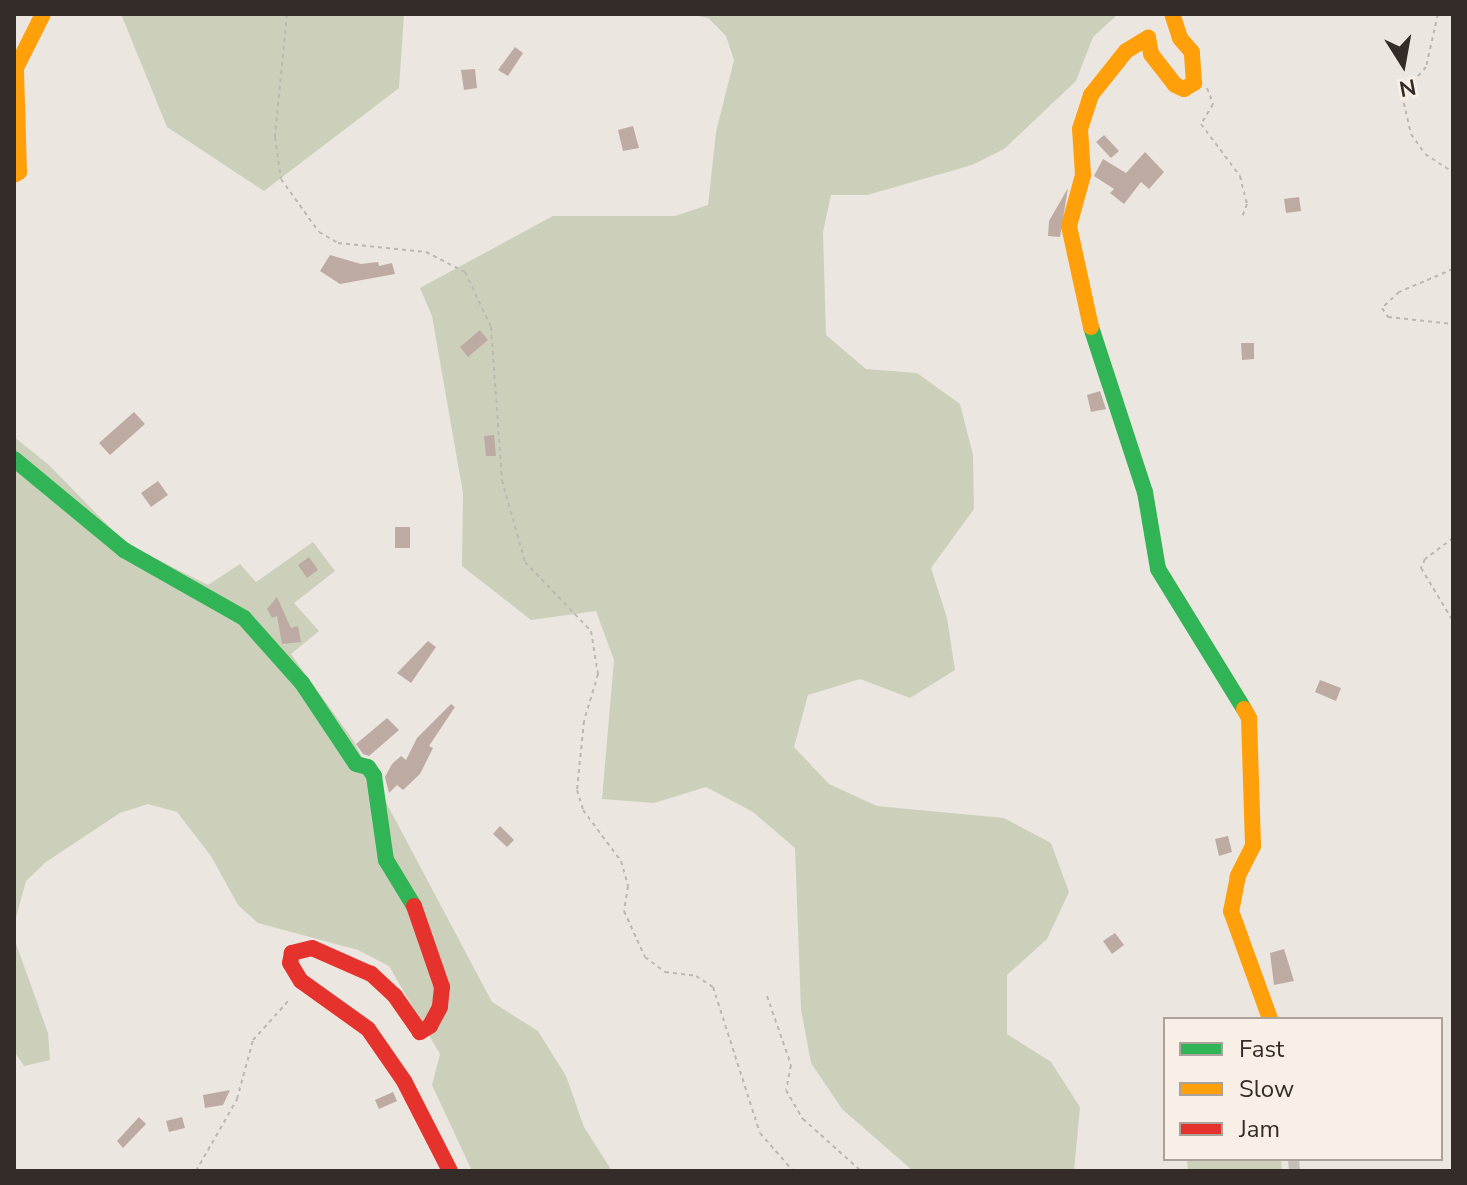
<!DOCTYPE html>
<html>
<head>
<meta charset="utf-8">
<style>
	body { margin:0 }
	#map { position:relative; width:1467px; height:1185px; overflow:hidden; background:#ebe6e0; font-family:"Nunito Sans",sans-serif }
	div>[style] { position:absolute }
	.green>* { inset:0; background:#ccd0bb }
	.building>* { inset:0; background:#bdaba3 }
	.path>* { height:2px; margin-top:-1px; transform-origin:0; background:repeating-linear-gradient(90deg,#bdb7b2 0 4px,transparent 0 8px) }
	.street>* { height:11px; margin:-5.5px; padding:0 5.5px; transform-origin:5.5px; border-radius:5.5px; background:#c4beb9 }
	.fast>* { height:16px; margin:-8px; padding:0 8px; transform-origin:8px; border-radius:8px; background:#30b455 }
	.slow>* { height:16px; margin:-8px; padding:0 8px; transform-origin:8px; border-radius:8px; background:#ff9f0a }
	.jam>* { height:16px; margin:-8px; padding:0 8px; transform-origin:8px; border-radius:8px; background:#e5322d }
	span { translate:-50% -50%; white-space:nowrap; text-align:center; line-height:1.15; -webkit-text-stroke:7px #f8f0e7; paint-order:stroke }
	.frame { position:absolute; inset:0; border:16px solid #342c28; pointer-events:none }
	.legend { position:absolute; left:1163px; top:1017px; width:280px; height:144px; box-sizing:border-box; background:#f8f0e7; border:2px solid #aaa29b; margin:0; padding:10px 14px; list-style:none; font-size:24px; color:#342c28 }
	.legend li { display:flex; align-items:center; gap:16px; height:40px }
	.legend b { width:40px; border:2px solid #aaa29b }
	.north { position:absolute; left:1363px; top:24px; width:80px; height:80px; -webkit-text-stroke:6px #f8f0e7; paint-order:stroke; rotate:169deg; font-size:22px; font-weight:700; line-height:32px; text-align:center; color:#342c28 }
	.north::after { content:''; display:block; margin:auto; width:28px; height:36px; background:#342c28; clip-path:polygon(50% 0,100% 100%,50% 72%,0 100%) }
</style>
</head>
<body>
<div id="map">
	<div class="green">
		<div style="clip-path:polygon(121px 14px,404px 14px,399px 88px,264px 191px,167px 127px)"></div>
		<div style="clip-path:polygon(688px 14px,1118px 14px,1093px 37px,1076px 81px,1004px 149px,972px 165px,867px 195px,831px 195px,823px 232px,826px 335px,866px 369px,917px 373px,960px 404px,973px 455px,974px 509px,931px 568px,947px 618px,955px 670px,910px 698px,860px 679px,808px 695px,794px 747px,829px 784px,877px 806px,1004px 818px,1051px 843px,1069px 892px,1047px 939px,1007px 975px,1007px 1034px,1051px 1062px,1080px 1107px,1074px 1171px,913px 1171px,842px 1109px,811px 1063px,801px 1010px,795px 848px,753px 812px,706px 787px,654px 803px,602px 799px,614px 660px,596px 611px,531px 620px,462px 566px,463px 493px,432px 316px,420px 288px,553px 216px,675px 216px,708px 205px,716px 132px,734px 60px,726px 36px,708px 18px)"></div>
		<div style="clip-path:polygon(14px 437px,49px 465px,125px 543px,208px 585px,240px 564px,256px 582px,313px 542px,335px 571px,294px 603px,319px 631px,291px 654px,353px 740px,492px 1002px,538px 1031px,566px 1076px,584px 1127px,612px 1171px,472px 1171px,432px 1085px,440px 1054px,389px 966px,358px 950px,258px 923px,238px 905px,211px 856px,177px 812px,148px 804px,120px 813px,46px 862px,26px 881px,14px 925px)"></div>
		<div style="clip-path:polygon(14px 938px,48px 1033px,50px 1060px,24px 1066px,14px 1051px)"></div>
		<div style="clip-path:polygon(1187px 1159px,1281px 1159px,1282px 1171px,1188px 1171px)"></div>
	</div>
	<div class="building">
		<div style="clip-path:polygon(515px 47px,523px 53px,508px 76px,498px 70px)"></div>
		<div style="clip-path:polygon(475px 69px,477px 88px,464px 90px,461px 70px)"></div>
		<div style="clip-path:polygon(633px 126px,639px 148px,623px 151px,618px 130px)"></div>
		<div style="clip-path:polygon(1104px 135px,1119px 151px,1111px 158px,1096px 142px)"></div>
		<div style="clip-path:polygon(1145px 152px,1164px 172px,1149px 189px,1141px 182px,1124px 204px,1110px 193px,1114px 189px,1094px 176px,1103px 159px,1126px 173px)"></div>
		<div style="clip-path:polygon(1068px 188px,1060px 237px,1048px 236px,1049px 221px)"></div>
		<div style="clip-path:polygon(1299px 197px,1301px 211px,1286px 213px,1284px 199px)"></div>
		<div style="clip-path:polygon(330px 255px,361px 264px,378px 262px,379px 266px,392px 263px,395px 274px,340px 284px,320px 271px)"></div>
		<div style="clip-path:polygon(480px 330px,488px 340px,468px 357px,460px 347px)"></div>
		<div style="clip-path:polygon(1241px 343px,1254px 343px,1254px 359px,1242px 360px)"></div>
		<div style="clip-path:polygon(1100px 391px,1106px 409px,1091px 412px,1087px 395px)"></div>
		<div style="clip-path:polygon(134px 412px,145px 424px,110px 455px,99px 443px)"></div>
		<div style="clip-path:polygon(494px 435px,496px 456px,486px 456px,484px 436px)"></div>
		<div style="clip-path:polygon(158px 481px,168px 495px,151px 507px,141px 493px)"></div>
		<div style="clip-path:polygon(395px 527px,410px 527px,410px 548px,395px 548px)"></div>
		<div style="clip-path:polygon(309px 557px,318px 570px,307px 578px,298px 565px)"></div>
		<div style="clip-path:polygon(277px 597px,291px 628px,298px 626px,301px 642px,282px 644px,277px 616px,272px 618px,267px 609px)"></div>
		<div style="clip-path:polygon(428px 641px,436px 647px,411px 683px,397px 673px)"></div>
		<div style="clip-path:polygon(1320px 680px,1341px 688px,1336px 701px,1315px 692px)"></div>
		<div style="clip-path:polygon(451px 704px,455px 707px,429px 746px,433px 748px,420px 774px,403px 790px,397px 785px,389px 793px,385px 777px,392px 764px,401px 756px,406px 760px,417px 738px)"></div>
		<div style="clip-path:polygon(387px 718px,399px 730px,369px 756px,363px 754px,356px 744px)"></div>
		<div style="clip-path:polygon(500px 826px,514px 840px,507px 847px,493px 834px)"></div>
		<div style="clip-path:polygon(1228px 836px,1232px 852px,1219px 856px,1215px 839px)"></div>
		<div style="clip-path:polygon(1115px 933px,1124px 945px,1112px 954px,1103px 941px)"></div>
		<div style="clip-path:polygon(1284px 949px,1294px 981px,1274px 985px,1270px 953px)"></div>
		<div style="clip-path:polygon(230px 1090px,223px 1105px,205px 1108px,203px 1095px)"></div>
		<div style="clip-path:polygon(393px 1092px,397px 1101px,379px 1109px,375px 1100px)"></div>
		<div style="clip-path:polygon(139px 1117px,146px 1124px,123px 1148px,117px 1141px)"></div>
		<div style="clip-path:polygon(182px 1117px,185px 1128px,169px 1132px,166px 1121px)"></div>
	</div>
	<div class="path">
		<div style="left:287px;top:14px;width:124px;rotate:95.6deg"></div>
		<div style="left:275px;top:137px;width:42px;rotate:81.9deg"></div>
		<div style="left:281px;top:179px;width:65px;rotate:54.4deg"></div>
		<div style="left:319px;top:232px;width:22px;rotate:30deg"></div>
		<div style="left:338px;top:243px;width:88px;rotate:5.8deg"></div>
		<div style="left:426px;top:252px;width:44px;rotate:27.1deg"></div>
		<div style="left:465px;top:272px;width:61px;rotate:64.7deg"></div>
		<div style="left:491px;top:327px;width:153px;rotate:85.9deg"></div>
		<div style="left:502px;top:480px;width:85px;rotate:74.3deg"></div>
		<div style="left:525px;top:562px;width:95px;rotate:46.3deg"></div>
		<div style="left:591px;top:631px;width:44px;rotate:80.8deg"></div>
		<div style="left:598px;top:674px;width:49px;rotate:106.6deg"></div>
		<div style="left:584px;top:721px;width:69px;rotate:95.8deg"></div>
		<div style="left:577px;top:790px;width:21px;rotate:73deg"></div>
		<div style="left:583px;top:810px;width:64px;rotate:53.3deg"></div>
		<div style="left:621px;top:861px;width:26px;rotate:74deg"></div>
		<div style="left:628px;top:886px;width:25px;rotate:99deg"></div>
		<div style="left:624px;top:911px;width:51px;rotate:65.5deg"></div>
		<div style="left:645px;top:957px;width:25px;rotate:37deg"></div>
		<div style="left:665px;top:972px;width:31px;rotate:7deg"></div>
		<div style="left:696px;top:976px;width:20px;rotate:33deg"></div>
		<div style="left:713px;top:987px;width:153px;rotate:72.2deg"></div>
		<div style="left:760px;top:1133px;width:50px;rotate:49deg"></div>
		<div style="left:1438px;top:14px;width:54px;rotate:102.8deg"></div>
		<div style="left:1426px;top:67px;width:37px;rotate:131deg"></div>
		<div style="left:1402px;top:95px;width:40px;rotate:77deg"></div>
		<div style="left:1411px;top:134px;width:24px;rotate:55deg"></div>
		<div style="left:1425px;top:154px;width:33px;rotate:33deg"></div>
		<div style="left:1207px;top:88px;width:17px;rotate:69deg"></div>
		<div style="left:1213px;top:104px;width:23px;rotate:121deg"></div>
		<div style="left:1201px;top:124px;width:65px;rotate:53.1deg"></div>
		<div style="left:1240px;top:176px;width:29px;rotate:76deg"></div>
		<div style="left:1247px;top:204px;width:14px;rotate:111deg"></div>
		<div style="left:1453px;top:269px;width:59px;rotate:156.9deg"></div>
		<div style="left:1399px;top:292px;width:23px;rotate:137deg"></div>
		<div style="left:1382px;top:308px;width:11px;rotate:56deg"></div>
		<div style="left:1388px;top:317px;width:65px;rotate:6.1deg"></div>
		<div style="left:1453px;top:538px;width:35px;rotate:143deg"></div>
		<div style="left:1425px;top:559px;width:10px;rotate:114deg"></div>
		<div style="left:1421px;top:568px;width:62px;rotate:58.9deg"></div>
		<div style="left:767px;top:996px;width:73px;rotate:70.8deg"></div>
		<div style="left:791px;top:1065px;width:25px;rotate:101deg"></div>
		<div style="left:786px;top:1090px;width:34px;rotate:60deg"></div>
		<div style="left:803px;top:1119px;width:78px;rotate:41.9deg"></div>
		<div style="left:196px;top:1171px;width:83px;rotate:-60.3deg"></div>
		<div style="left:237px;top:1099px;width:61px;rotate:-74.8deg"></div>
		<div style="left:253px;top:1040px;width:55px;rotate:-47.9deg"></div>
	</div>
	<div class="street">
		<div style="left:1293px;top:1159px;width:12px;rotate:85deg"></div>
	</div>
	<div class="fast">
		<div style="left:1091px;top:327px;width:174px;rotate:71.9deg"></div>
		<div style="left:1145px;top:492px;width:78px;rotate:80.4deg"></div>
		<div style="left:1158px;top:569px;width:164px;rotate:58.4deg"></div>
		<div style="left:14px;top:459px;width:143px;rotate:39.6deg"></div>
		<div style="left:124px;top:550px;width:138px;rotate:29.5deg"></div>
		<div style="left:244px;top:618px;width:87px;rotate:48.3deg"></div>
		<div style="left:302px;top:683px;width:97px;rotate:56.3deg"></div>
		<div style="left:356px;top:764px;width:12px;rotate:14deg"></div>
		<div style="left:368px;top:767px;width:11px;rotate:56deg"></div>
		<div style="left:374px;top:776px;width:85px;rotate:81.9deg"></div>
		<div style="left:386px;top:860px;width:54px;rotate:58.7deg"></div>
	</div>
	<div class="slow">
		<div style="left:14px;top:175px;width:6px;rotate:-31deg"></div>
		<div style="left:19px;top:172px;width:104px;rotate:-91.7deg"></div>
		<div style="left:16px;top:68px;width:60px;rotate:-63.4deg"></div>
		<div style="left:1091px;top:327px;width:103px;rotate:-102.3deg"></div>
		<div style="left:1069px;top:226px;width:53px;rotate:-74.6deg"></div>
		<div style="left:1083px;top:175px;width:46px;rotate:-93.7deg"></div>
		<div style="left:1080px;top:129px;width:36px;rotate:-72deg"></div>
		<div style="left:1091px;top:95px;width:56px;rotate:-51.5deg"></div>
		<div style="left:1126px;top:51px;width:26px;rotate:-31deg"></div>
		<div style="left:1148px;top:38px;width:16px;rotate:79deg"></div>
		<div style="left:1151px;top:54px;width:39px;rotate:52deg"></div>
		<div style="left:1175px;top:85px;width:10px;rotate:24deg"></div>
		<div style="left:1184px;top:89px;width:12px;rotate:-31deg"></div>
		<div style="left:1194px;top:83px;width:31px;rotate:-94deg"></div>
		<div style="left:1192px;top:52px;width:18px;rotate:-131deg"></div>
		<div style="left:1180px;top:38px;width:25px;rotate:-108deg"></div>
		<div style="left:1244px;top:709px;width:10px;rotate:61deg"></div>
		<div style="left:1249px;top:718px;width:128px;rotate:88.2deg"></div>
		<div style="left:1253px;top:846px;width:34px;rotate:117deg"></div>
		<div style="left:1238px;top:876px;width:36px;rotate:101deg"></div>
		<div style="left:1231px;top:911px;width:115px;rotate:70.1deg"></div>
	</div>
	<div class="jam">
		<div style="left:414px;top:906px;width:86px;rotate:70.9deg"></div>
		<div style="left:442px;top:987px;width:20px;rotate:96deg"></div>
		<div style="left:440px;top:1007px;width:21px;rotate:118deg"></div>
		<div style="left:430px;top:1026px;width:12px;rotate:149deg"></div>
		<div style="left:420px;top:1032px;width:44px;rotate:-124.8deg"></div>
		<div style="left:395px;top:996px;width:33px;rotate:-137deg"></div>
		<div style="left:371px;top:974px;width:64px;rotate:-156.2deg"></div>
		<div style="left:312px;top:948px;width:21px;rotate:166deg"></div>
		<div style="left:292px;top:953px;width:10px;rotate:101deg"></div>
		<div style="left:290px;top:963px;width:21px;rotate:59deg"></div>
		<div style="left:301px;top:981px;width:82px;rotate:35.6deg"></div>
		<div style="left:368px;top:1029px;width:63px;rotate:55.3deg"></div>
		<div style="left:404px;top:1081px;width:101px;rotate:62.9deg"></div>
	</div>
	<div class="frame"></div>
	<ul class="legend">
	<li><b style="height:10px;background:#30b455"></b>Fast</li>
	<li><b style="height:10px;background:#ff9f0a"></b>Slow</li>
	<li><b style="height:10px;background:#e5322d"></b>Jam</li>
	</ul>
	<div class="north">N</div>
</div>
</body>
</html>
